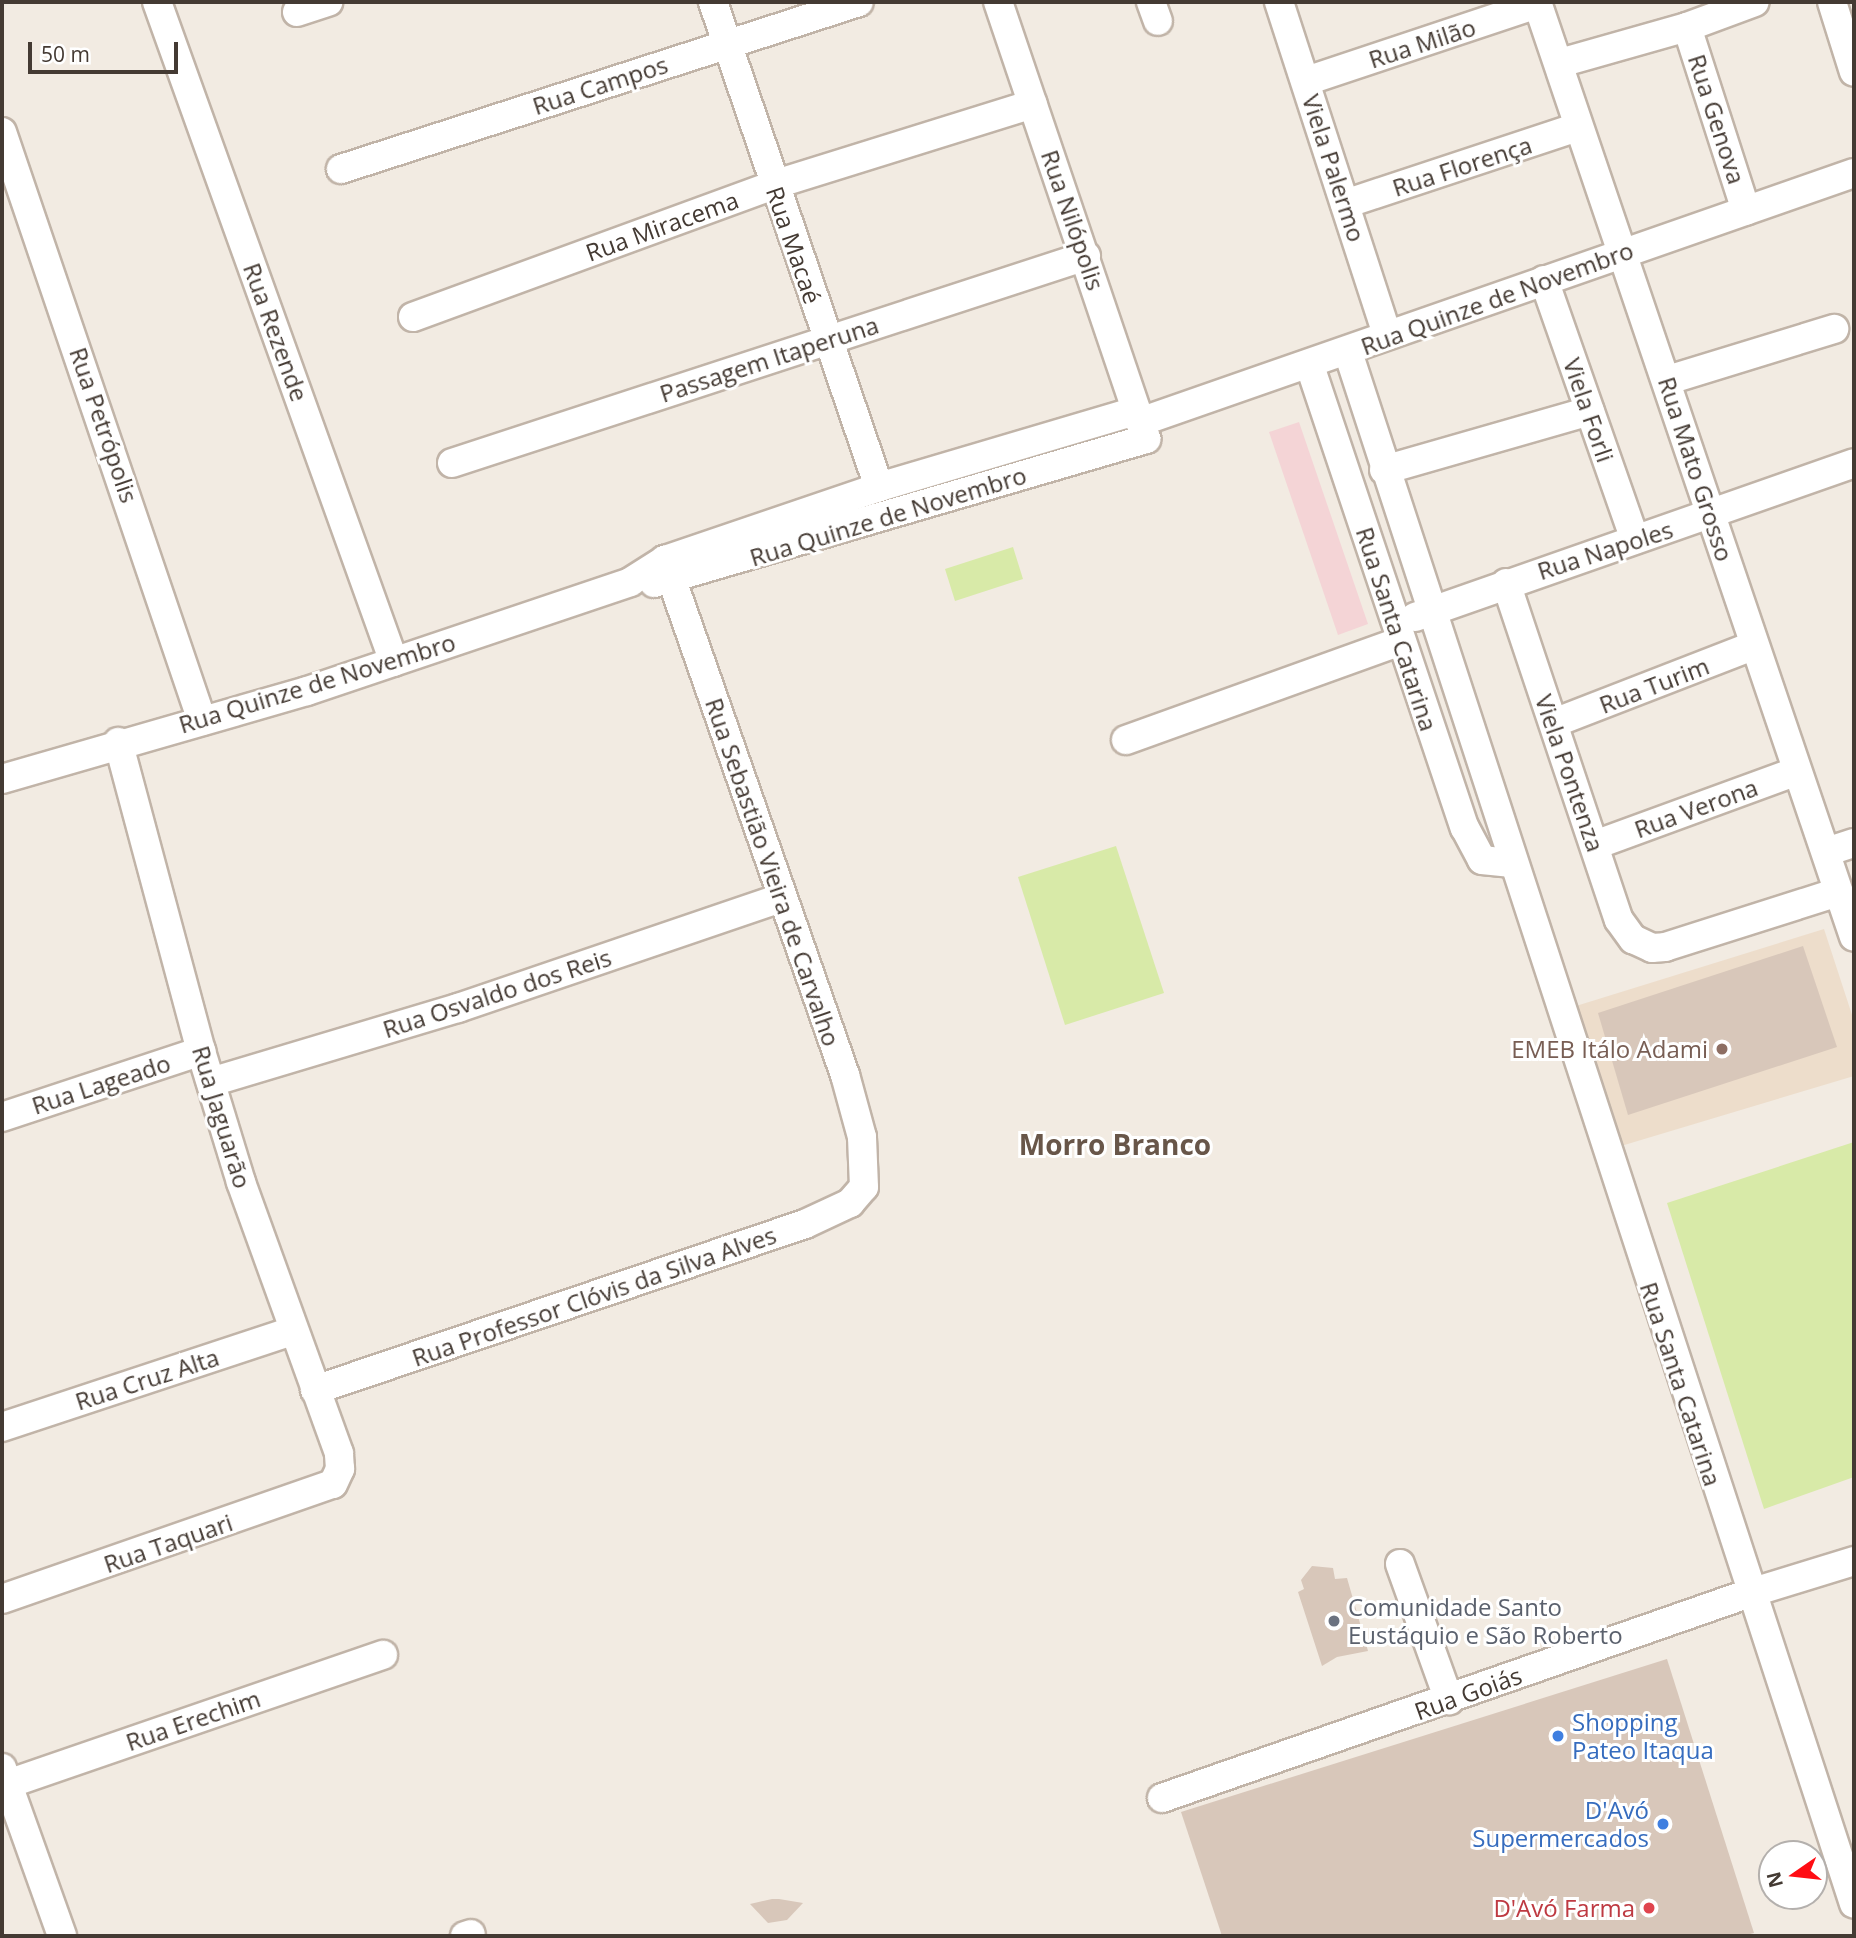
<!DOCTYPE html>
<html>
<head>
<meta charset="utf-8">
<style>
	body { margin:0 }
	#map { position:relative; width:1856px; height:1938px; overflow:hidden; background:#f2ebe2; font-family:"Open Sans",sans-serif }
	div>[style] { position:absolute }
	.education>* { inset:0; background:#edddcb }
	.medical>* { inset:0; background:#f4d4d6 }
	.green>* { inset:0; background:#d8eaa8 }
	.building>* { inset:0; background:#d8c7ba }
	.roads { filter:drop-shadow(2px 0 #c1b4a8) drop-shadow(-2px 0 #c1b4a8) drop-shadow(0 2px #c1b4a8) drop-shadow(0 -2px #c1b4a8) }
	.minor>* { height:28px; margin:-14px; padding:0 14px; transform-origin:14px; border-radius:14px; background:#fff }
	.dots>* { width:19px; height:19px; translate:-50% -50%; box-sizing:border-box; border:4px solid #fff; border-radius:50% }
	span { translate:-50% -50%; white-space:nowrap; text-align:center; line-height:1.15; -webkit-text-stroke:6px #fff; paint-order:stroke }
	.street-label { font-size:24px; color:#443a33 }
	.education-label { font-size:24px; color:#785e54 }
	.right { translate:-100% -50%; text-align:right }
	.worship-label { font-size:24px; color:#5b616d }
	.left { translate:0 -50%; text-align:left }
	.shop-label { font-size:24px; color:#366cbe }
	.health-label { font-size:24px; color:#be3a42 }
	.quarter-label { font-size:28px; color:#685649; font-weight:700 }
	.frame { position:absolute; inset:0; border:4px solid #443a33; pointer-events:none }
	.north { position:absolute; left:1758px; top:1840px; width:70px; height:70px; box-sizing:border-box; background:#fff; border:2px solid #b4b0ad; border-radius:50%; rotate:256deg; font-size:19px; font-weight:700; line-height:28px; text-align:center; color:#443a33 }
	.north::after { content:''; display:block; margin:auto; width:24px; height:32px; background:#ff0d14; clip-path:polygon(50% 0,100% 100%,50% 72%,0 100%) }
	.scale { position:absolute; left:28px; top:42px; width:150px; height:32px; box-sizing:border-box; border:4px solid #443a33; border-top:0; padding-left:9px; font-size:21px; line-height:24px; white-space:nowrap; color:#443a33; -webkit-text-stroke:5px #fff; paint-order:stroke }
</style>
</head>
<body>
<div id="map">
	<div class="education">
		<div style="clip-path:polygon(1824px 929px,1854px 1021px,1854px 1076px,1621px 1146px,1576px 1006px)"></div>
	</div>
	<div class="medical">
		<div style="clip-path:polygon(1299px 422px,1368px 624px,1338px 635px,1269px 432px)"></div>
	</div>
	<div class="green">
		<div style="clip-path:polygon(1013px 547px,1023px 579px,955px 601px,945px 569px)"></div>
		<div style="clip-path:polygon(1116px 846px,1164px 993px,1065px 1025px,1018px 877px)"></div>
		<div style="clip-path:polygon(1854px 1142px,1854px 1477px,1764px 1509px,1667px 1203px)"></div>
	</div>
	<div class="building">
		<div style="clip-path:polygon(1803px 946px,1837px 1047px,1628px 1115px,1598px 1013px)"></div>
		<div style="clip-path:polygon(1312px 1566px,1333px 1568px,1335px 1579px,1347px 1578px,1368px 1651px,1337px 1657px,1322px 1666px,1298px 1592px,1304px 1589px,1301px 1580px)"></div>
		<div style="clip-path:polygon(1667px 1659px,1754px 1933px,1742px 1936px,1222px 1936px,1181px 1812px)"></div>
		<div style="clip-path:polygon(772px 1899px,779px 1899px,803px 1903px,787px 1920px,768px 1923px,750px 1904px)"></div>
	</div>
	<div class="roads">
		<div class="minor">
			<div style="left:157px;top:2px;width:701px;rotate:70.25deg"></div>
			<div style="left:713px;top:2px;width:513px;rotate:71.11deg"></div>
			<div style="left:1151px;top:2px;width:20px;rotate:70deg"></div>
			<div style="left:1279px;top:2px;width:349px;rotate:72deg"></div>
			<div style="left:1537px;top:2px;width:987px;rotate:71.27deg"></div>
			<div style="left:1832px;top:2px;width:73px;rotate:72.6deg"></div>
			<div style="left:297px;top:12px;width:33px;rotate:-18deg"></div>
			<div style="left:1687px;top:27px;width:193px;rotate:72.2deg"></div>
			<div style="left:1560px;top:63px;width:132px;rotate:-15.8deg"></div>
			<div style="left:1687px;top:27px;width:72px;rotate:-20.2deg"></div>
			<div style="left:1306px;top:81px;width:244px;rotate:-18.4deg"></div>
			<div style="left:2px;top:132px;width:622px;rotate:71.24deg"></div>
			<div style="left:341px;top:169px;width:544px;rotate:-17.87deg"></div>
			<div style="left:1345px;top:204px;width:245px;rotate:-18.3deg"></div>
			<div style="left:1544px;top:280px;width:275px;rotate:70.7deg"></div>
			<div style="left:413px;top:317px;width:383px;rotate:-20.1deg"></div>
			<div style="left:773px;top:185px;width:272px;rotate:-17.3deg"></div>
			<div style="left:1348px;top:352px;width:1632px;rotate:71.94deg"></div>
			<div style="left:1310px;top:366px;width:487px;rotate:71.5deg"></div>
			<div style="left:1465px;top:828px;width:36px;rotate:62deg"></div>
			<div style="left:1482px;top:860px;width:30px;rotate:6deg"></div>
			<div style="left:1668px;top:380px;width:174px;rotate:-17.1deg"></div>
			<div style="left:1140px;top:422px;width:756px;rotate:-19.23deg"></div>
			<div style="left:452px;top:463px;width:667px;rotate:-18.08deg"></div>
			<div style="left:1384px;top:470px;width:214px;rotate:-16deg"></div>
			<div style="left:654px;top:583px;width:513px;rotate:-16.31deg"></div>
			<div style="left:1146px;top:439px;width:461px;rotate:-108.7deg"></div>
			<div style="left:1506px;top:583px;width:355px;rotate:71.5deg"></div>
			<div style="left:1619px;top:920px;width:24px;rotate:54deg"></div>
			<div style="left:1633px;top:939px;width:21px;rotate:25deg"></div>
			<div style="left:1652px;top:948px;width:13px;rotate:-4deg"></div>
			<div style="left:1665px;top:947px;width:182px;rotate:-17.6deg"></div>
			<div style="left:1415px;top:617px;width:465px;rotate:-19.3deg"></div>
			<div style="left:1554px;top:723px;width:213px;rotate:-21.2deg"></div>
			<div style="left:1126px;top:740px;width:292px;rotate:-19.8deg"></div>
			<div style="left:2px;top:779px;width:317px;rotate:-16.1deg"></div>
			<div style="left:307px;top:691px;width:341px;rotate:-18.6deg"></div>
			<div style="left:630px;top:582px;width:41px;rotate:-32.2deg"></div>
			<div style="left:665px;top:560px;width:226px;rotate:-18.8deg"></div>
			<div style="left:879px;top:487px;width:268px;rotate:-16.5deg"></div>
			<div style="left:1595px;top:845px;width:215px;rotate:-20.1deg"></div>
			<div style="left:1826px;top:852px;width:29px;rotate:-18deg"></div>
			<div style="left:211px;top:1082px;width:258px;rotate:-16.7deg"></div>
			<div style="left:458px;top:1008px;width:341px;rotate:-18.8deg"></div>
			<div style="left:2px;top:1117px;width:210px;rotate:-18.3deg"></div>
			<div style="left:315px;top:1390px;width:517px;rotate:-18.72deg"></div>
			<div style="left:805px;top:1224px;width:50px;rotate:-25deg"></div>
			<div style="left:850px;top:1203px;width:21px;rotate:-49deg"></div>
			<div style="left:864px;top:1187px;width:50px;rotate:-92.3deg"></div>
			<div style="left:862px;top:1137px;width:64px;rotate:-105.3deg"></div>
			<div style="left:845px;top:1075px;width:546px;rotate:-109.27deg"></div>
			<div style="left:2px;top:1427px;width:306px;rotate:-18.3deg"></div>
			<div style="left:1400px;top:1564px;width:145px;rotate:70.2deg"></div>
			<div style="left:2px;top:1599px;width:350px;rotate:-19.2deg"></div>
			<div style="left:333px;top:1484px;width:17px;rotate:-65deg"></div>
			<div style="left:340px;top:1469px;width:16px;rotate:-94deg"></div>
			<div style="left:339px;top:1453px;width:288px;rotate:-109.9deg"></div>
			<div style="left:241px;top:1182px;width:137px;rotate:-107deg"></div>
			<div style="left:201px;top:1051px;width:320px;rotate:-105deg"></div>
			<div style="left:2px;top:1768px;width:178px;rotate:70.3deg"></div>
			<div style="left:2px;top:1786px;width:403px;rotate:-19deg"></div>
			<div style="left:1162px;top:1798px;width:623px;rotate:-19.22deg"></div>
			<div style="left:1750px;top:1593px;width:109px;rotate:-17.1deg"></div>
			<div style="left:465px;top:1936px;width:6px;rotate:-18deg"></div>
		</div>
	</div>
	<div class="dots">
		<div style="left:1722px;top:1049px;background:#8d6e63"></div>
		<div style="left:1334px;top:1621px;background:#6b7280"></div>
		<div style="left:1558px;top:1736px;background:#3f7fe0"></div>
		<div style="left:1663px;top:1824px;background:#3f7fe0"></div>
		<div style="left:1649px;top:1908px;background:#e0444e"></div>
	</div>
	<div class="street-label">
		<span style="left:1422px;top:43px;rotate:-18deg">Rua Milão</span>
		<span style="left:600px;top:85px;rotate:-18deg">Rua Campos</span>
		<span style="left:1717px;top:119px;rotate:72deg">Rua Genova</span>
		<span style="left:1462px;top:166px;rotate:-18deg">Rua Florença</span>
		<span style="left:1334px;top:168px;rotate:72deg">Viela Palermo</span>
		<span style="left:1073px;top:220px;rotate:71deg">Rua Nilópolis</span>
		<span style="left:662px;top:226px;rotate:-20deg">Rua Miracema</span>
		<span style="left:794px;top:245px;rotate:71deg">Rua Macaé</span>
		<span style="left:1497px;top:298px;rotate:-20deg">Rua Quinze de Novembro</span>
		<span style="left:276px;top:332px;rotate:70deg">Rua Rezende</span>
		<span style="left:769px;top:359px;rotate:-18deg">Passagem Itaperuna</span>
		<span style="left:1589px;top:410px;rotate:71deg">Viela Forli</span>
		<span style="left:104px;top:425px;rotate:71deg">Rua Petrópolis</span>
		<span style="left:1696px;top:469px;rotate:72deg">Rua Mato Grosso</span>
		<span style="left:888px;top:516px;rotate:-17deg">Rua Quinze de Novembro</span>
		<span style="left:1605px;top:550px;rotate:-18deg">Rua Napoles</span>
		<span style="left:1397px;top:629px;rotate:72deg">Rua Santa Catarina</span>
		<span style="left:317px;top:683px;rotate:-17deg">Rua Quinze de Novembro</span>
		<span style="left:1654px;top:685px;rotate:-21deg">Rua Turim</span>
		<span style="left:1570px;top:773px;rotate:71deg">Viela Pontenza</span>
		<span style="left:1696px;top:808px;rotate:-20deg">Rua Verona</span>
		<span style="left:773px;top:872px;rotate:71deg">Rua Sebastião Vieira de Carvalho</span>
		<span style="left:497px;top:993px;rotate:-18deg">Rua Osvaldo dos Reis</span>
		<span style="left:101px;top:1084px;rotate:-18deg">Rua Lageado</span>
		<span style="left:222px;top:1117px;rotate:73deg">Rua Jaguarão</span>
		<span style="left:594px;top:1296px;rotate:-19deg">Rua Professor Clóvis da Silva Alves</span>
		<span style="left:147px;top:1379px;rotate:-18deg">Rua Cruz Alta</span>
		<span style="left:1681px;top:1384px;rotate:72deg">Rua Santa Catarina</span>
		<span style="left:168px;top:1543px;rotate:-19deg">Rua Taquari</span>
		<span style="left:1468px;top:1693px;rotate:-20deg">Rua Goiás</span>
		<span style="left:193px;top:1720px;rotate:-19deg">Rua Erechim</span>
	</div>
	<div class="education-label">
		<span class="right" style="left:1708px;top:1049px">EMEB Itálo Adami</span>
	</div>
	<div class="worship-label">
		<span class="left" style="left:1348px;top:1621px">Comunidade Santo<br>Eustáquio e São Roberto</span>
	</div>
	<div class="shop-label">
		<span class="left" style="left:1572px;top:1736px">Shopping<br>Pateo Itaqua</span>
		<span class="right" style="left:1649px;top:1824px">D'Avó<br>Supermercados</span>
	</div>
	<div class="health-label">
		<span class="right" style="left:1635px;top:1908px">D'Avó Farma</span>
	</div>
	<div class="quarter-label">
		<span style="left:1115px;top:1144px">Morro Branco</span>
	</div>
	<div class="frame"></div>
	<div class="north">N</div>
	<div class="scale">50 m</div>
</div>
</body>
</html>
